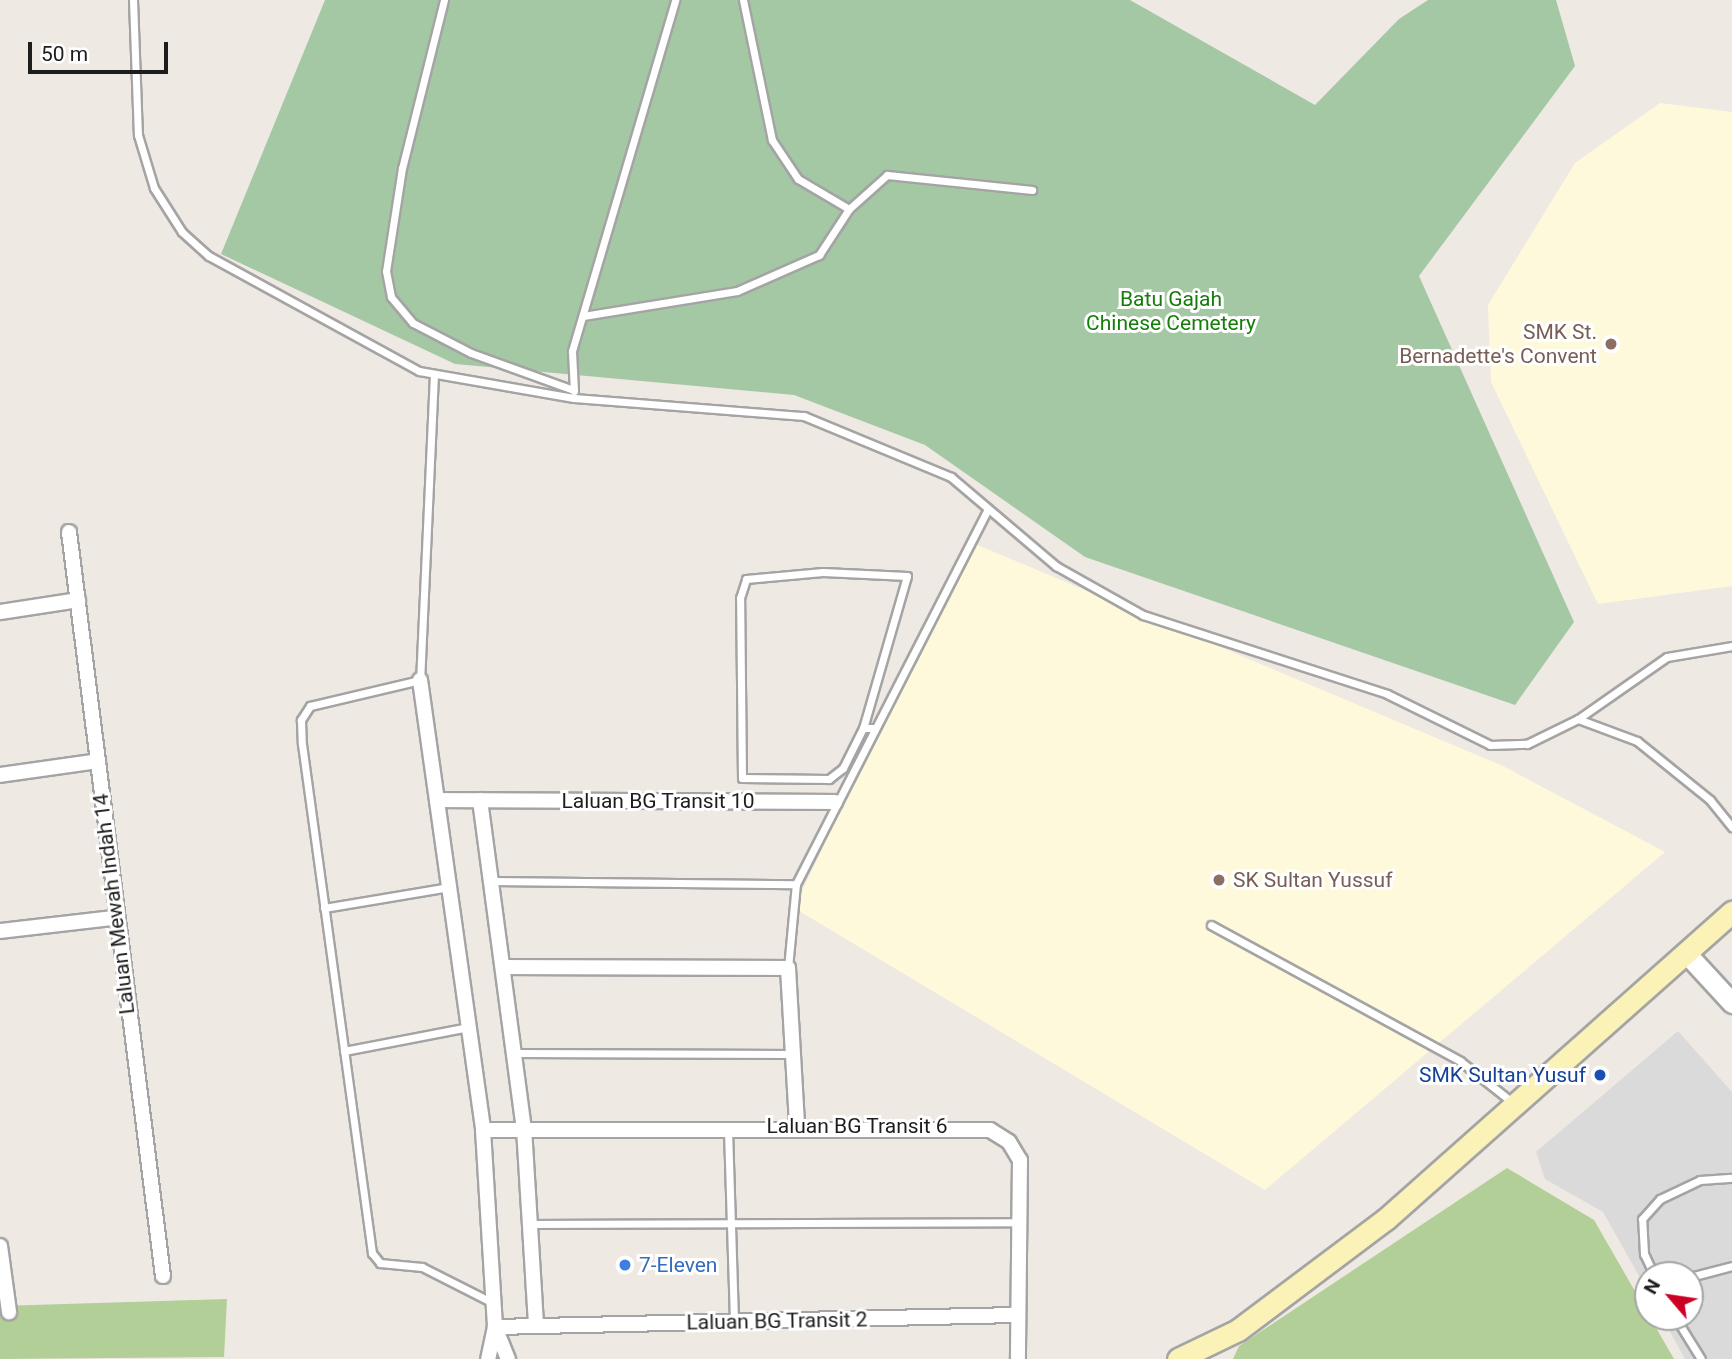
<!DOCTYPE html>
<html>
<head>
<meta charset="utf-8">
<style>
	body { margin:0 }
	#map { position:relative; width:1732px; height:1359px; overflow:hidden; background:#efe9e3; font-family:Roboto,sans-serif }
	div>[style] { position:absolute }
	.residential>* { inset:0; background:#dbdada }
	.education>* { inset:0; background:#fff9dc }
	.forest>* { inset:0; background:#b1cf97 }
	.cemetery>* { inset:0; background:#a5c8a4 }
	.roads { filter:drop-shadow(2px 0 #a4a4a4) drop-shadow(-2px 0 #a4a4a4) drop-shadow(0 2px #a4a4a4) drop-shadow(0 -2px #a4a4a4) }
	.service>* { height:7px; margin:-3.5px; padding:0 3.5px; transform-origin:3.5px; border-radius:3.5px; background:#fff }
	.minor>* { height:14px; margin:-7px; padding:0 7px; transform-origin:7px; border-radius:7px; background:#fff }
	.tertiary>* { height:19px; margin:-9.5px; padding:0 9.5px; transform-origin:9.5px; border-radius:9.5px; background:#fff }
	.secondary>* { height:21px; margin:-10.5px; padding:0 10.5px; transform-origin:10.5px; border-radius:10.5px; background:#faf2b6 }
	.dots>* { width:19px; height:19px; translate:-50% -50%; box-sizing:border-box; border:4px solid #fff; border-radius:50% }
	span { translate:-50% -50%; white-space:nowrap; text-align:center; line-height:1.15; -webkit-text-stroke:6px #fff; paint-order:stroke }
	.park-label { font-size:21px; color:#157d0a }
	.education-label { font-size:21px; color:#785e54 }
	.right { translate:-100% -50%; text-align:right }
	.left { translate:0 -50%; text-align:left }
	.street-label { font-size:21px; color:#1d1d1d }
	.transit-label { font-size:21px; color:#164399 }
	.shop-label { font-size:21px; color:#366cbe }
	.north { position:absolute; left:1634px; top:1261px; width:70px; height:70px; box-sizing:border-box; background:#fff; border:2px solid #a5a5a5; border-radius:50%; rotate:299deg; font-size:19px; font-weight:700; line-height:28px; text-align:center; color:#1d1d1d }
	.north::after { content:''; display:block; margin:auto; width:24px; height:32px; background:#cb0024; clip-path:polygon(50% 0,100% 100%,50% 72%,0 100%) }
	.scale { position:absolute; left:28px; top:42px; width:140px; height:32px; box-sizing:border-box; border:4px solid #1d1d1d; border-top:0; padding-left:9px; font-size:21px; line-height:24px; white-space:nowrap; color:#1d1d1d; -webkit-text-stroke:5px #fff; paint-order:stroke }
</style>
</head>
<body>
<div id="map">
	<div class="residential">
		<div style="clip-path:polygon(1678px 1031px,1732px 1092px,1732px 1359px,1685px 1359px,1662px 1317px,1690px 1317px,1690px 1275px,1648px 1275px,1648px 1292px,1603px 1212px,1545px 1179px,1536px 1152px)"></div>
	</div>
	<div class="education">
		<div style="clip-path:polygon(1660px 103px,1732px 112px,1732px 586px,1598px 604px,1491px 382px,1488px 305px,1575px 163px)"></div>
		<div style="clip-path:polygon(968px 541px,1503px 766px,1665px 852px,1265px 1190px,794px 908px)"></div>
	</div>
	<div class="forest">
		<div style="clip-path:polygon(1507px 1168px,1594px 1220px,1674px 1359px,1233px 1359px,1239px 1346px)"></div>
		<div style="clip-path:polygon(227px 1299px,224px 1357px,0 1359px,0 1306px)"></div>
	</div>
	<div class="cemetery">
		<div style="clip-path:polygon(325px 0,1130px 0,1315px 105px,1399px 19px,1428px 0,1556px 0,1575px 66px,1419px 276px,1574px 622px,1515px 705px,1085px 557px,925px 445px,794px 395px,455px 364px,221px 254px)"></div>
	</div>
	<div class="roads">
		<div class="service">
			<div style="left:133px;top:0;width:135px;rotate:87.9deg"></div>
			<div style="left:138px;top:135px;width:55px;rotate:73.2deg"></div>
			<div style="left:154px;top:188px;width:52px;rotate:57.5deg"></div>
			<div style="left:182px;top:232px;width:36px;rotate:42deg"></div>
			<div style="left:209px;top:256px;width:239px;rotate:28.7deg"></div>
			<div style="left:419px;top:371px;width:157px;rotate:9.9deg"></div>
			<div style="left:574px;top:398px;width:231px;rotate:4.5deg"></div>
			<div style="left:804px;top:416px;width:159px;rotate:22.5deg"></div>
			<div style="left:951px;top:477px;width:138px;rotate:40.3deg"></div>
			<div style="left:1056px;top:566px;width:100px;rotate:29.4deg"></div>
			<div style="left:1143px;top:615px;width:256px;rotate:17.9deg"></div>
			<div style="left:1387px;top:694px;width:115px;rotate:26.3deg"></div>
			<div style="left:1490px;top:745px;width:37px;rotate:-2deg"></div>
			<div style="left:1527px;top:744px;width:57px;rotate:-26.1deg"></div>
			<div style="left:1578px;top:719px;width:63px;rotate:20.4deg"></div>
			<div style="left:1637px;top:741px;width:94px;rotate:38.9deg"></div>
			<div style="left:1710px;top:800px;width:35px;rotate:51deg"></div>
			<div style="left:444px;top:0;width:173px;rotate:104deg"></div>
			<div style="left:402px;top:168px;width:104px;rotate:98.8deg"></div>
			<div style="left:386px;top:271px;width:26px;rotate:79deg"></div>
			<div style="left:391px;top:297px;width:34px;rotate:50deg"></div>
			<div style="left:413px;top:323px;width:65px;rotate:27.3deg"></div>
			<div style="left:471px;top:353px;width:109px;rotate:19.8deg"></div>
			<div style="left:849px;top:209px;width:51px;rotate:-41.8deg"></div>
			<div style="left:887px;top:175px;width:146px;rotate:5.9deg"></div>
			<div style="left:583px;top:316px;width:156px;rotate:-9.2deg"></div>
			<div style="left:737px;top:291px;width:90px;rotate:-23.7deg"></div>
			<div style="left:819px;top:255px;width:55px;rotate:-56.9deg"></div>
			<div style="left:849px;top:209px;width:59px;rotate:-149.5deg"></div>
			<div style="left:798px;top:179px;width:47px;rotate:-123.7deg"></div>
			<div style="left:772px;top:140px;width:143px;rotate:-101.7deg"></div>
			<div style="left:434px;top:374px;width:306px;rotate:92.6deg"></div>
			<div style="left:420px;top:680px;width:113px;rotate:166.7deg"></div>
			<div style="left:310px;top:706px;width:17px;rotate:123deg"></div>
			<div style="left:301px;top:720px;width:24px;rotate:88deg"></div>
			<div style="left:302px;top:744px;width:514px;rotate:82.17deg"></div>
			<div style="left:372px;top:1253px;width:13px;rotate:51deg"></div>
			<div style="left:380px;top:1263px;width:42px;rotate:5.4deg"></div>
			<div style="left:422px;top:1267px;width:80px;rotate:26.9deg"></div>
			<div style="left:574px;top:391px;width:40px;rotate:-92.9deg"></div>
			<div style="left:572px;top:351px;width:366px;rotate:-73.6deg"></div>
			<div style="left:1578px;top:719px;width:108px;rotate:-34.9deg"></div>
			<div style="left:1667px;top:657px;width:66px;rotate:-9.6deg"></div>
			<div style="left:863px;top:728px;width:45px;rotate:116.6deg"></div>
			<div style="left:843px;top:768px;width:18px;rotate:142deg"></div>
			<div style="left:829px;top:779px;width:87px;rotate:-179.3deg"></div>
			<div style="left:742px;top:778px;width:180px;rotate:-90.6deg"></div>
			<div style="left:740px;top:598px;width:20px;rotate:-72deg"></div>
			<div style="left:746px;top:579px;width:77px;rotate:-5.2deg"></div>
			<div style="left:823px;top:572px;width:84px;rotate:2.7deg"></div>
			<div style="left:907px;top:576px;width:158px;rotate:106.1deg"></div>
			<div style="left:863px;top:728px;width:12px"></div>
			<div style="left:491px;top:881px;width:305px;rotate:0.6deg"></div>
			<div style="left:324px;top:908px;width:127px;rotate:-9.5deg"></div>
			<div style="left:1211px;top:925px;width:284px;rotate:28.6deg"></div>
			<div style="left:1460px;top:1061px;width:66px;rotate:38.3deg"></div>
			<div style="left:788px;top:968px;width:84px;rotate:-84.6deg"></div>
			<div style="left:796px;top:884px;width:421px;rotate:-62.9deg"></div>
			<div style="left:344px;top:1051px;width:127px;rotate:-10.9deg"></div>
			<div style="left:514px;top:1053px;width:278px;rotate:0.2deg"></div>
			<div style="left:728px;top:1130px;width:191px;rotate:88.2deg"></div>
			<div style="left:530px;top:1224px;width:489px;rotate:-0.2deg"></div>
			<div style="left:1654px;top:1275px;width:23px;rotate:-115deg"></div>
			<div style="left:1644px;top:1254px;width:35px;rotate:-93deg"></div>
			<div style="left:1642px;top:1219px;width:27px;rotate:-48deg"></div>
			<div style="left:1660px;top:1199px;width:44px;rotate:-25.4deg"></div>
			<div style="left:1700px;top:1180px;width:32px;rotate:-4deg"></div>
			<div style="left:1690px;top:1277px;width:43px;rotate:-14.7deg"></div>
			<div style="left:1675px;top:1317px;width:49px;rotate:58.2deg"></div>
		</div>
		<div class="minor">
			<div style="left:69px;top:532px;width:750px;rotate:82.8deg"></div>
			<div style="left:0;top:612px;width:79px;rotate:-8.7deg"></div>
			<div style="left:420px;top:680px;width:454px;rotate:82deg"></div>
			<div style="left:483px;top:1130px;width:197px;rotate:86.5deg"></div>
			<div style="left:495px;top:1327px;width:33px;rotate:102deg"></div>
			<div style="left:0;top:775px;width:99px;rotate:-8.1deg"></div>
			<div style="left:437px;top:800px;width:398px;rotate:0.3deg"></div>
			<div style="left:480px;top:800px;width:331px;rotate:82.4deg"></div>
			<div style="left:524px;top:1128px;width:198px;rotate:86.5deg"></div>
			<div style="left:0;top:931px;width:114px;rotate:-6.6deg"></div>
			<div style="left:503px;top:967px;width:285px;rotate:0.2deg"></div>
			<div style="left:788px;top:968px;width:158px;rotate:86.7deg"></div>
			<div style="left:483px;top:1130px;width:507px"></div>
			<div style="left:990px;top:1130px;width:22px;rotate:32deg"></div>
			<div style="left:1009px;top:1142px;width:21px;rotate:59deg"></div>
			<div style="left:1020px;top:1160px;width:199px;rotate:90.6deg"></div>
			<div style="left:0;top:1246px;width:67px;rotate:82.2deg"></div>
			<div style="left:495px;top:1327px;width:522px;rotate:-1.32deg"></div>
			<div style="left:495px;top:1327px;width:35px;rotate:68deg"></div>
		</div>
		<div class="tertiary">
			<div style="left:1686px;top:953px;width:68px;rotate:47.4deg"></div>
		</div>
		<div class="secondary">
			<div style="left:1178px;top:1359px;width:67px;rotate:-25.8deg"></div>
			<div style="left:1238px;top:1330px;width:185px;rotate:-36.9deg"></div>
			<div style="left:1386px;top:1219px;width:463px;rotate:-41.6deg"></div>
		</div>
	</div>
	<div class="dots">
		<div style="left:1611px;top:344px;background:#8d6e63"></div>
		<div style="left:1219px;top:880px;background:#8d6e63"></div>
		<div style="left:1600px;top:1075px;background:#1a4fb4"></div>
		<div style="left:625px;top:1265px;background:#3f7fe0"></div>
	</div>
	<div class="park-label">
		<span style="left:1171px;top:311px">Batu Gajah<br>Chinese Cemetery</span>
	</div>
	<div class="education-label">
		<span class="right" style="left:1597px;top:344px">SMK St.<br>Bernadette's Convent</span>
		<span class="left" style="left:1233px;top:880px">SK Sultan Yussuf</span>
	</div>
	<div class="street-label">
		<span style="left:658px;top:801px">Laluan BG Transit 10</span>
		<span style="left:114px;top:904px;rotate:-97deg">Laluan Mewah Indah 14</span>
		<span style="left:857px;top:1126px">Laluan BG Transit 6</span>
		<span style="left:777px;top:1321px;rotate:-1deg">Laluan BG Transit 2</span>
	</div>
	<div class="transit-label">
		<span class="right" style="left:1586px;top:1075px">SMK Sultan Yusuf</span>
	</div>
	<div class="shop-label">
		<span class="left" style="left:639px;top:1265px">7-Eleven</span>
	</div>
	<div class="north">N</div>
	<div class="scale">50 m</div>
</div>
</body>
</html>
